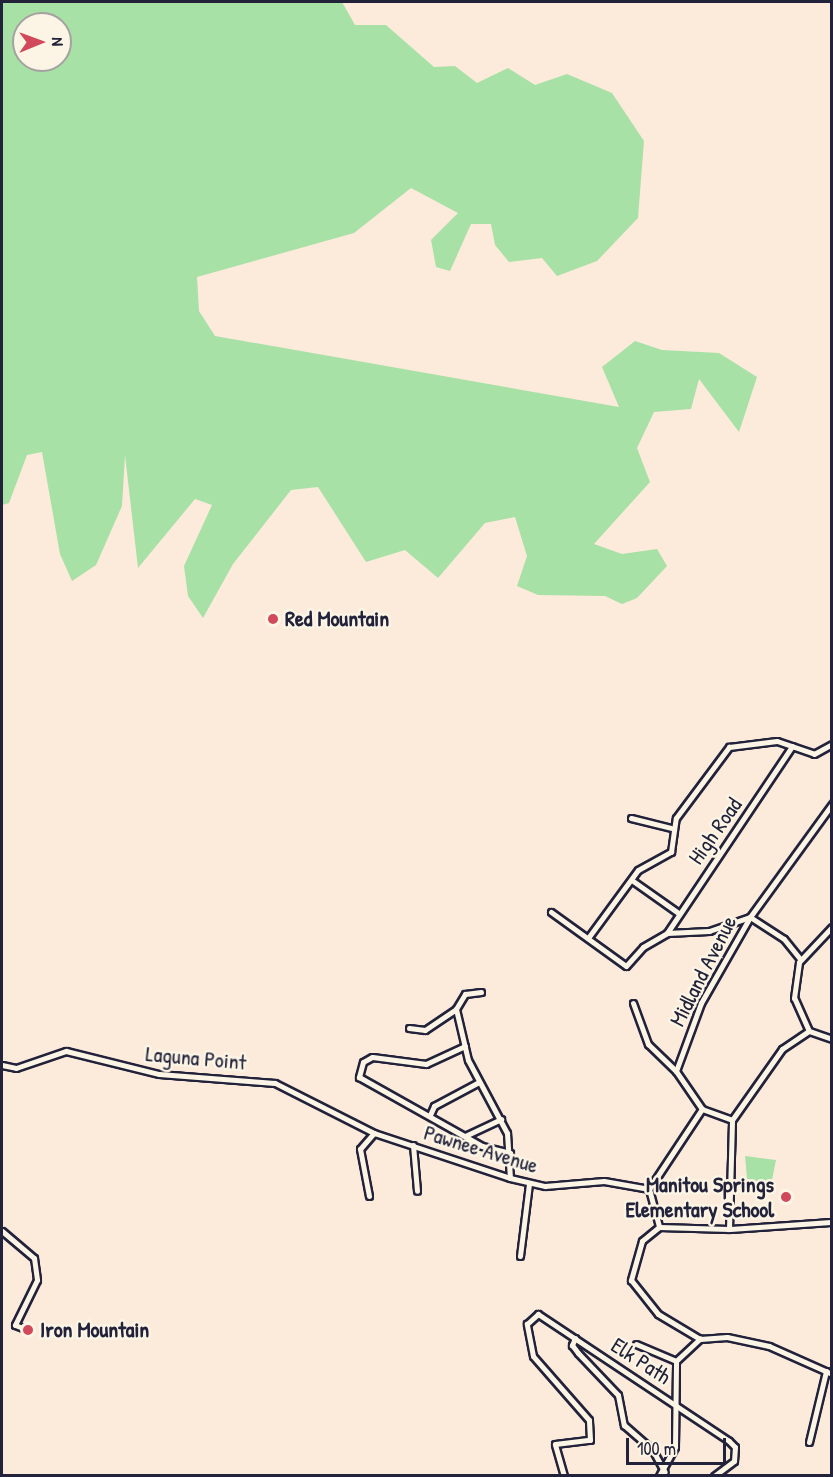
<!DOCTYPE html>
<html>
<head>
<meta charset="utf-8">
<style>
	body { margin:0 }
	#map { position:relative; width:833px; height:1477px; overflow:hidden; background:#fceadb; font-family:"Patrick Hand",sans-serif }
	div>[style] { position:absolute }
	.green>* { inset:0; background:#a7e1a5 }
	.roads { filter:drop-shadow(2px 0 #22223b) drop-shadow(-2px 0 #22223b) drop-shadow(0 2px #22223b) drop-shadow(0 -2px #22223b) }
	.street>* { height:5px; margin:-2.5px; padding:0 2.5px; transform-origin:2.5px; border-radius:2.5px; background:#fcf5e5 }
	.dots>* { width:16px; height:16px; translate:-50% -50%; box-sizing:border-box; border:3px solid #fcf5e5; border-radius:50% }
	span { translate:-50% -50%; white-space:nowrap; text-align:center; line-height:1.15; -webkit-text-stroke:5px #fcf5e5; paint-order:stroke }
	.poi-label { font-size:22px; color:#22223b; font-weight:700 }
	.left { translate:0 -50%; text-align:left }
	.right { translate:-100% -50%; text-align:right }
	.street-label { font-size:22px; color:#22223b }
	.frame { position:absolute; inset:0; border:3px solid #22223b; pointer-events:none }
	.north { position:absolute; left:12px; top:12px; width:60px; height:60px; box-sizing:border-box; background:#fcf5e5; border:2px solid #a5a1a1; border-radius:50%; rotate:89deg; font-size:16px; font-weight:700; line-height:24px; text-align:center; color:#22223b }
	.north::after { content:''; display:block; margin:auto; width:21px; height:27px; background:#d1495b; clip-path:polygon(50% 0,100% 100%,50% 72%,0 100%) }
	.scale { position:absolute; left:626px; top:1438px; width:100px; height:27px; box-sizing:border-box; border:3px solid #22223b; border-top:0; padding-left:8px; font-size:18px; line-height:21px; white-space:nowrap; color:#22223b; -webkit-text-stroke:4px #fcf5e5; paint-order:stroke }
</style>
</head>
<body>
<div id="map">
	<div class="green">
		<div style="clip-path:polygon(evenodd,2px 2px,342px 2px,355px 25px,386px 25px,434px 67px,455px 66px,477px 83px,508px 68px,535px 85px,567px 74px,612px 93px,644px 141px,638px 218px,597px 261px,557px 276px,542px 258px,509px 262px,495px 245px,491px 224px,471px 224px,450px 271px,436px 267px,431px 240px,458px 213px,411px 188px,354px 233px,197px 277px,199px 311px,215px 336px,619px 407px,602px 367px,635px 341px,662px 350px,719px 353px,757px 377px,739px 432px,699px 379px,691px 409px,654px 412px,637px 448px,650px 482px,594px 544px,622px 554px,657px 549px,667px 566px,637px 598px,622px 604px,605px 596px,538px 595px,517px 586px,527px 556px,515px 517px,485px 523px,438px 578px,405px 550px,366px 562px,318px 487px,291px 490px,233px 564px,203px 618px,188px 596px,184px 566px,212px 505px,195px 499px,138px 568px,125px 455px,122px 506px,96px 565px,72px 581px,60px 554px,42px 452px,27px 455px,9px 503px,2px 505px,2px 2px,24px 24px,60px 24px,60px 60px,24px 60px,24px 24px)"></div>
		<div style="clip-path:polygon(745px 1156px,776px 1160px,770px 1190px,748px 1189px)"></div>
	</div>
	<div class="roads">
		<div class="street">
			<div style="left:631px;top:818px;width:41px;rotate:14deg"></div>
			<div style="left:633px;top:881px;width:54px;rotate:35.2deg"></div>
			<div style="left:551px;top:912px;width:92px;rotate:35.8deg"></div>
			<div style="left:626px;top:966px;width:25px;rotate:-48deg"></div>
			<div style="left:643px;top:947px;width:28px;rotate:-30deg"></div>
			<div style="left:667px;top:933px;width:42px;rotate:-2.7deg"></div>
			<div style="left:709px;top:931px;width:43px;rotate:-18.9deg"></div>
			<div style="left:750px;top:917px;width:40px;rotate:32.9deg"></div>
			<div style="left:784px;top:939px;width:26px;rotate:51deg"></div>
			<div style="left:667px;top:933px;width:225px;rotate:-56.2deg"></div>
			<div style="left:588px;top:938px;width:84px;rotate:-53.7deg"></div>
			<div style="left:638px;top:870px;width:38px;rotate:-29deg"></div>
			<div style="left:671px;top:852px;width:34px;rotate:-82deg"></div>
			<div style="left:676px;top:818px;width:89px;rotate:-53.3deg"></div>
			<div style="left:729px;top:747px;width:48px;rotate:-7.1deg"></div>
			<div style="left:777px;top:741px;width:39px;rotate:19deg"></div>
			<div style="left:814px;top:754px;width:21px;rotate:-29deg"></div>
			<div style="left:481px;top:992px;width:16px;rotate:173deg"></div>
			<div style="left:465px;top:994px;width:17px;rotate:121deg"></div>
			<div style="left:456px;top:1009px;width:52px;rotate:76.8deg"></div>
			<div style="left:468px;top:1060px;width:83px;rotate:61.9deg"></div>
			<div style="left:507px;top:1133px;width:45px;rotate:86.2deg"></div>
			<div style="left:633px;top:1003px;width:44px;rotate:69.9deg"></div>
			<div style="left:648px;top:1044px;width:39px;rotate:44deg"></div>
			<div style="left:409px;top:1028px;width:16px;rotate:7deg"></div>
			<div style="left:425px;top:1030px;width:37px;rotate:-34deg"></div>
			<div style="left:809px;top:1031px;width:24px;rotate:19deg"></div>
			<div style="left:465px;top:1046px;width:43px;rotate:155.2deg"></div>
			<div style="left:426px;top:1064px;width:54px;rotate:-172.6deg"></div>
			<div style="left:372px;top:1057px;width:10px;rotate:151deg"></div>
			<div style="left:363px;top:1062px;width:16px;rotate:105deg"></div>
			<div style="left:359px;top:1077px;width:141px;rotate:29.3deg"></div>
			<div style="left:482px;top:1146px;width:29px;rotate:14deg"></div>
			<div style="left:2px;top:1065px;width:14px;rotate:12deg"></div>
			<div style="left:16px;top:1068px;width:53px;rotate:-18.8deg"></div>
			<div style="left:66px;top:1051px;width:96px;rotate:13.9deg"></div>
			<div style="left:159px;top:1074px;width:116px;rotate:4.4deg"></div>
			<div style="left:275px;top:1083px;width:111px;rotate:26.8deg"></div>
			<div style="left:374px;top:1133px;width:143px;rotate:18.3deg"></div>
			<div style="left:510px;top:1178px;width:36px;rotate:13deg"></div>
			<div style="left:545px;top:1186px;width:59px;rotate:-4.8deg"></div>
			<div style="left:604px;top:1181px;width:46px;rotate:10.1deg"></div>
			<div style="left:649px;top:1189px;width:39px;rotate:75deg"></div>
			<div style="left:702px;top:1109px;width:46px;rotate:-124.4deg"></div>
			<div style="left:676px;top:1071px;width:72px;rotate:-69.8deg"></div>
			<div style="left:701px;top:1003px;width:99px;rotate:-60.3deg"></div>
			<div style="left:750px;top:917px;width:140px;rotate:-54deg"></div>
			<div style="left:702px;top:1109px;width:32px;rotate:20deg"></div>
			<div style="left:430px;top:1115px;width:10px;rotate:-66deg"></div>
			<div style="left:434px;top:1106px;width:51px;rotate:-28.1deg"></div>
			<div style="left:465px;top:1136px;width:40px;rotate:-25deg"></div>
			<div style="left:413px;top:1145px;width:46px;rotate:85deg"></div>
			<div style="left:649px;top:1189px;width:96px;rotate:-56.5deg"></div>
			<div style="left:369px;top:1196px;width:48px;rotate:-100.8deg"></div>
			<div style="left:360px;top:1149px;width:21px;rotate:-49deg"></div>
			<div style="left:659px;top:1227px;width:22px;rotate:141deg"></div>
			<div style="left:642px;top:1241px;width:41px;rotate:105.8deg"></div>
			<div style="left:631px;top:1280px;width:43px;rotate:51.5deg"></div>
			<div style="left:658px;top:1314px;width:49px;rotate:30.8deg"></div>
			<div style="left:700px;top:1339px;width:27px;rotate:-4deg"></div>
			<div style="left:727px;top:1337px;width:43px;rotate:12.1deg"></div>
			<div style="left:769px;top:1346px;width:69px;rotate:24deg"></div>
			<div style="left:659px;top:1227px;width:70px;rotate:1.6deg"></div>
			<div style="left:729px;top:1229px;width:103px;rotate:-3.9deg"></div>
			<div style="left:729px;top:1229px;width:109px;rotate:-88.4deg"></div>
			<div style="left:732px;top:1120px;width:87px;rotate:-54.8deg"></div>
			<div style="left:782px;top:1049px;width:32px;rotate:-34deg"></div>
			<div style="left:809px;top:1031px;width:36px;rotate:-114deg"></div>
			<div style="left:794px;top:998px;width:36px;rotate:-82deg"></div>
			<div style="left:799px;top:962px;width:48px;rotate:-46.7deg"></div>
			<div style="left:2px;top:1231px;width:42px;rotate:40.2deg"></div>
			<div style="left:34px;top:1258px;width:22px;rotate:82deg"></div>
			<div style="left:37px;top:1280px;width:50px;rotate:116.1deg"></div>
			<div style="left:15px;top:1325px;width:14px;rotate:21deg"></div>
			<div style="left:520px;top:1256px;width:73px;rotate:-82.9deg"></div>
			<div style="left:575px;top:1338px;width:8px;rotate:113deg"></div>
			<div style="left:572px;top:1345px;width:10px;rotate:53deg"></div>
			<div style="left:578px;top:1353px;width:58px;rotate:46.4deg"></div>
			<div style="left:618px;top:1395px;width:31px;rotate:79deg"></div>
			<div style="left:624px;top:1425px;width:37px;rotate:41deg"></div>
			<div style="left:652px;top:1449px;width:26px;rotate:61deg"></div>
			<div style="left:636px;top:1344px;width:43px;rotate:23deg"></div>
			<div style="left:809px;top:1442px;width:73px;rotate:-76.5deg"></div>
			<div style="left:564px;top:1476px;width:33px;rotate:-106deg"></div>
			<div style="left:555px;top:1444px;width:35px;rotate:-7deg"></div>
			<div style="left:590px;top:1440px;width:20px;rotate:-93deg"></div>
			<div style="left:589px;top:1420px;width:85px;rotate:-131.2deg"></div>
			<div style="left:533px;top:1356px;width:33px;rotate:-101deg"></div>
			<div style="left:527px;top:1324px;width:15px;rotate:-42deg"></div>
			<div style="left:538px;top:1314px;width:229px;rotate:33.6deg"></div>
			<div style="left:729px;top:1441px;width:8px;rotate:45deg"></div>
			<div style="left:735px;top:1447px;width:14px;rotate:94deg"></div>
			<div style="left:734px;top:1461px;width:25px;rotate:143deg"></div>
			<div style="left:659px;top:1476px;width:33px;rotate:-61deg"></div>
			<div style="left:675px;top:1447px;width:86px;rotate:-89.3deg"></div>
			<div style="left:676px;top:1361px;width:33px;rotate:-43deg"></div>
		</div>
	</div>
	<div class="dots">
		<div style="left:273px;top:619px;background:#d1495b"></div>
		<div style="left:786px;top:1197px;background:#d1495b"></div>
		<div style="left:28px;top:1330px;background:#d1495b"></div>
	</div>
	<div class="poi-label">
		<span class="left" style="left:285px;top:619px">Red Mountain</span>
		<span class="right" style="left:774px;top:1197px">Manitou Springs<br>Elementary School</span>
		<span class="left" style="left:40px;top:1330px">Iron Mountain</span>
	</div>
	<div class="street-label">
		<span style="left:715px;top:831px;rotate:-55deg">High Road</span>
		<span style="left:703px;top:971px;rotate:-63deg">Midland Avenue</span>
		<span style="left:196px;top:1058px;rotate:5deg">Laguna Point</span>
		<span style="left:481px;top:1149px;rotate:17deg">Pawnee Avenue</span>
		<span style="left:641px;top:1361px;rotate:33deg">Elk Path</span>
	</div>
	<div class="frame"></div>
	<div class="north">N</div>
	<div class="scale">100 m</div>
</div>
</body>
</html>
